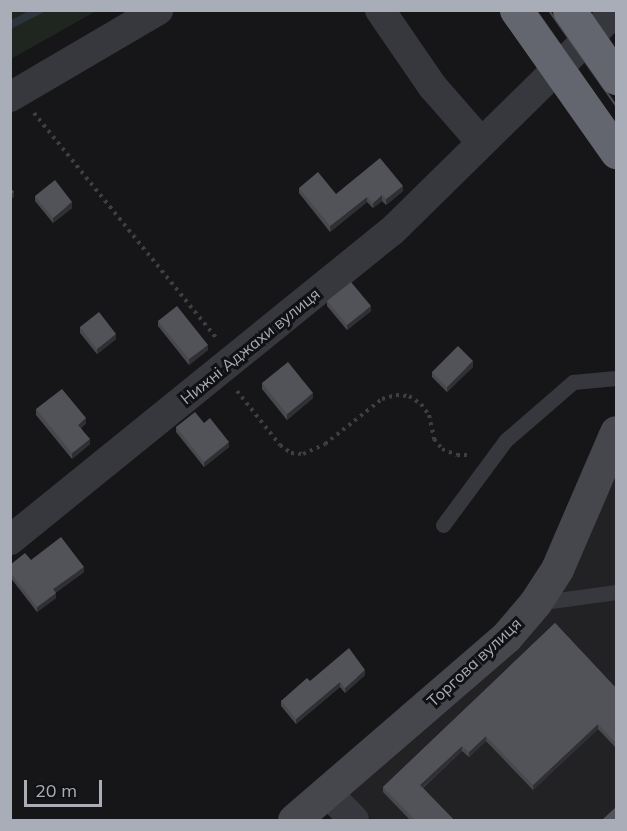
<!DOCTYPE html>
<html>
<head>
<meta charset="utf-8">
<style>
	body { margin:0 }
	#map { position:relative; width:627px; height:831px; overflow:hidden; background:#161618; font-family:Mulish,sans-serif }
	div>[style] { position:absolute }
	.built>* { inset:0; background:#222225 }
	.green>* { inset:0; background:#1e261f }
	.stream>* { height:8px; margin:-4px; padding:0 4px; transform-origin:4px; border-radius:4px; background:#2c353c }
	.path>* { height:4px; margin-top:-2px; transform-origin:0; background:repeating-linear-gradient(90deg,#3d3f44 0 3px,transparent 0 7.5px) }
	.lane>* { height:15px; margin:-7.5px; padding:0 7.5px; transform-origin:7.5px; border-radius:7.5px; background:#37383d }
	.street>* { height:30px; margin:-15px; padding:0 15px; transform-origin:15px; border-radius:15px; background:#37383d }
	.secondary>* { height:33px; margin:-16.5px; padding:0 16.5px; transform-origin:16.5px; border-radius:16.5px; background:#45474d }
	.tram>* { height:1.5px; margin:-0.75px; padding:0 0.75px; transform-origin:0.75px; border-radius:0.75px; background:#4a4c52 }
	.highway-bridge>* { height:33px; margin:-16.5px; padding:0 16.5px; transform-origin:16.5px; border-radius:16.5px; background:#63666e }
	.wall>* { inset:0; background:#47494d }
	.shaded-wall>* { inset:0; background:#2f3033 }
	.building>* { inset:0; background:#525359 }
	span { translate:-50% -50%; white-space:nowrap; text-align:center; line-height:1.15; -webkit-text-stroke:6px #111113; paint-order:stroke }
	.street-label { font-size:16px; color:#a8adb8 }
	.frame { position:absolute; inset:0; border:12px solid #a8adb8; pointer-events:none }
	.scale { position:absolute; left:24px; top:780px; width:78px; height:27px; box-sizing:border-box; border:3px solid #a8adb8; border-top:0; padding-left:8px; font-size:18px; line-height:21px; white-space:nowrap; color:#a8adb8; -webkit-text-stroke:4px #111113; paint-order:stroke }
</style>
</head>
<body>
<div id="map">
	<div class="built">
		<div style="clip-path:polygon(616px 468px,616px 820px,372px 820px,346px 793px,516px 647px)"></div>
	</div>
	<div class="green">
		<div style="clip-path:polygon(11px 10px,96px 10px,96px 11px,11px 59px)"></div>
	</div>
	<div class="stream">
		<div style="left:10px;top:25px;width:33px;rotate:-27deg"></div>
	</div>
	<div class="path">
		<div style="left:34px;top:113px;width:289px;rotate:51deg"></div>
		<div style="left:237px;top:391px;width:69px;rotate:51.5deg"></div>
		<div style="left:280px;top:445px;width:14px;rotate:36deg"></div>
		<div style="left:291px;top:453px;width:12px;rotate:5deg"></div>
		<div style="left:303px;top:454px;width:24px;rotate:-24deg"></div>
		<div style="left:325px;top:444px;width:73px;rotate:-38.3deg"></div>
		<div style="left:382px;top:399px;width:15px;rotate:-16deg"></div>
		<div style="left:396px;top:395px;width:13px;rotate:4deg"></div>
		<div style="left:409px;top:396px;width:14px;rotate:34deg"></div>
		<div style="left:421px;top:404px;width:14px;rotate:54deg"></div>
		<div style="left:429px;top:415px;width:25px;rotate:78deg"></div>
		<div style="left:434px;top:439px;width:13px;rotate:51deg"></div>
		<div style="left:442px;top:449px;width:16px;rotate:22deg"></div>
		<div style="left:457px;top:455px;width:12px"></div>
	</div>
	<div class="lane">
		<div style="left:443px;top:525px;width:106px;rotate:-53.5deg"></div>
		<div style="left:506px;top:440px;width:89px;rotate:-40.9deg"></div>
		<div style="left:573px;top:382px;width:43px;rotate:-5.3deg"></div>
		<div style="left:536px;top:603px;width:81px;rotate:-7.8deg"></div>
	</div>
	<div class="street">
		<div style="left:380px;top:10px;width:93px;rotate:55.5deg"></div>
		<div style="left:433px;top:87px;width:73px;rotate:48.9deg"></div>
		<div style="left:10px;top:97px;width:172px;rotate:-30.4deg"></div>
		<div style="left:10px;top:540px;width:491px;rotate:-39deg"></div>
		<div style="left:392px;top:231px;width:314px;rotate:-44.5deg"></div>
		<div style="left:327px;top:792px;width:39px;rotate:46deg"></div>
	</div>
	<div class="secondary">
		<div style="left:294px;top:820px;width:280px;rotate:-40.8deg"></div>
		<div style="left:506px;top:637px;width:45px;rotate:-49.5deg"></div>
		<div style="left:535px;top:603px;width:40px;rotate:-57.1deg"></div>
		<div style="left:557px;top:569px;width:149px;rotate:-66.7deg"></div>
	</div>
	<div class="tram">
		<div style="left:536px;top:10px;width:139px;rotate:54.9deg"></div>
		<div style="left:549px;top:10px;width:116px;rotate:54.8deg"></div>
	</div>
	<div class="highway-bridge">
		<div style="left:516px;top:10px;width:174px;rotate:54.8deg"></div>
		<div style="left:569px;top:10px;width:83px;rotate:55.3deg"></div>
	</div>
	<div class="wall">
		<div style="clip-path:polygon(299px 188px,336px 194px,403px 191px,386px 205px,382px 201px,373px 208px,367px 202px,330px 232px,299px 193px)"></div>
		<div style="clip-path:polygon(35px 196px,72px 208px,53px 223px,35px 201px)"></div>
		<div style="clip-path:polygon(327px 301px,371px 311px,347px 330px,327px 306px)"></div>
		<div style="clip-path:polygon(158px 321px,208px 350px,189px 365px,158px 326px)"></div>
		<div style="clip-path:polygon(80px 327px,116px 339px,97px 354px,80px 333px)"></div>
		<div style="clip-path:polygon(473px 367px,447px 392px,432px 377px,432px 372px)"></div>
		<div style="clip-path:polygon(262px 383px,313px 398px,287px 420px,262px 389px)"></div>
		<div style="clip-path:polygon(36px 409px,86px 423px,81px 428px,90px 444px,72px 459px,36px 415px)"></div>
		<div style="clip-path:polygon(204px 423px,229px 447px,204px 467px,176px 432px,176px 427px)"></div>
		<div style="clip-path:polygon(10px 565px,84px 572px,55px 593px,56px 598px,37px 612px,10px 577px)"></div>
		<div style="clip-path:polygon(555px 623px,616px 688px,616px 748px,598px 729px,533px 790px,486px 741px,469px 757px,462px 751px,423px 788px,454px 820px,410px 820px,383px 792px,383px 787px)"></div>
		<div style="clip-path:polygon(365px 675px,345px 693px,340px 687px,296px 724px,281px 706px,281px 701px,310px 681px)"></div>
	</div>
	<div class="shaded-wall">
		<div style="clip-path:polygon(403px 186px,403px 191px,386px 205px,386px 199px)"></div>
		<div style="clip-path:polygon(14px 192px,14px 197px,10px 200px,10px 195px)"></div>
		<div style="clip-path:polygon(382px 195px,382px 201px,373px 208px,373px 203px)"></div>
		<div style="clip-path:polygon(367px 197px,367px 202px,330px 232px,330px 226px)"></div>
		<div style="clip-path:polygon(72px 202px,72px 208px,53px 223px,53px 218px)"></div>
		<div style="clip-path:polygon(371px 306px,371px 311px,347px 330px,347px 325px)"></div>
		<div style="clip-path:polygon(116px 334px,116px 339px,97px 354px,97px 349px)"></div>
		<div style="clip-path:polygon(208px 345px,208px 350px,189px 365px,189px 359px)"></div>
		<div style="clip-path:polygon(473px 361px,473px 367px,447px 392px,447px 387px)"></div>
		<div style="clip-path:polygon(313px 393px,313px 398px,287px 420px,287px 414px)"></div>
		<div style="clip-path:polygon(86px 418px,86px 423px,78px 430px,78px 425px)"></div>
		<div style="clip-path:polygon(90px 439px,90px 444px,72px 459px,72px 453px)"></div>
		<div style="clip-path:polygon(229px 442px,229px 447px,204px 467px,204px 462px)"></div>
		<div style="clip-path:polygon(84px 567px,84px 572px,53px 595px,53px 589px)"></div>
		<div style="clip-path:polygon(56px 593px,56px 598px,37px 612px,37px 607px)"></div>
		<div style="clip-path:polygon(365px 670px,365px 675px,345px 693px,345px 688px)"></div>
		<div style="clip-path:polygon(340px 682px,340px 687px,296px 724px,296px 719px)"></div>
		<div style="clip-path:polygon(598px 724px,598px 729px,533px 790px,533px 785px)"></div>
		<div style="clip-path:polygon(486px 736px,486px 741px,469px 757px,469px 752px)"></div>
		<div style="clip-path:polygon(462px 746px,462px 751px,420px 790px,420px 785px)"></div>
	</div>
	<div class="building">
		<div style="clip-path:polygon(380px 158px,403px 186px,386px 199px,382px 195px,373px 203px,367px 197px,330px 226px,299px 188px,318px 172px,336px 194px)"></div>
		<div style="clip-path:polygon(55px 180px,72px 202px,53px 218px,35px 196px)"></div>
		<div style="clip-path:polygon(10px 187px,14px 192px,10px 195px)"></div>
		<div style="clip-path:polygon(351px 282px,371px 306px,347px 325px,327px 301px)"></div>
		<div style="clip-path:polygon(177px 306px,208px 345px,189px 359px,158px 321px)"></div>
		<div style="clip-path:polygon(99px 312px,116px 334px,97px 349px,80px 327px)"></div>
		<div style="clip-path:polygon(458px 346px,473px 361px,447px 387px,432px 372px)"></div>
		<div style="clip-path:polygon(288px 362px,313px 393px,287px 414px,262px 383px)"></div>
		<div style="clip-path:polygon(62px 389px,86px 418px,78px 425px,90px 439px,72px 453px,36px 409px)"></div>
		<div style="clip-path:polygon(195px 412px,204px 423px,210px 418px,229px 442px,204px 462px,176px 427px)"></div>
		<div style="clip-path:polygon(61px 537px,84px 567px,53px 589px,56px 593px,37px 607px,10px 572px,10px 565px,25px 553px,31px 560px)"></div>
		<div style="clip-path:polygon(555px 623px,616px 688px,616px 743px,598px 724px,533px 785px,486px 736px,469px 752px,462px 746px,420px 785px,454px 820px,415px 820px,383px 787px)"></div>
		<div style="clip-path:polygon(349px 648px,365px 670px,345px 688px,340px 682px,296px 719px,281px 701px,307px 678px,310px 681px)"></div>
		<div style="clip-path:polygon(616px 807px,616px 820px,602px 820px)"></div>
	</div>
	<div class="street-label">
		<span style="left:250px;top:346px;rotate:-39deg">Нижні Аджахи вулиця</span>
		<span style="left:474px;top:662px;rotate:-43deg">Торгова вулиця</span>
	</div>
	<div class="frame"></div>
	<div class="scale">20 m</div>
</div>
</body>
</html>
